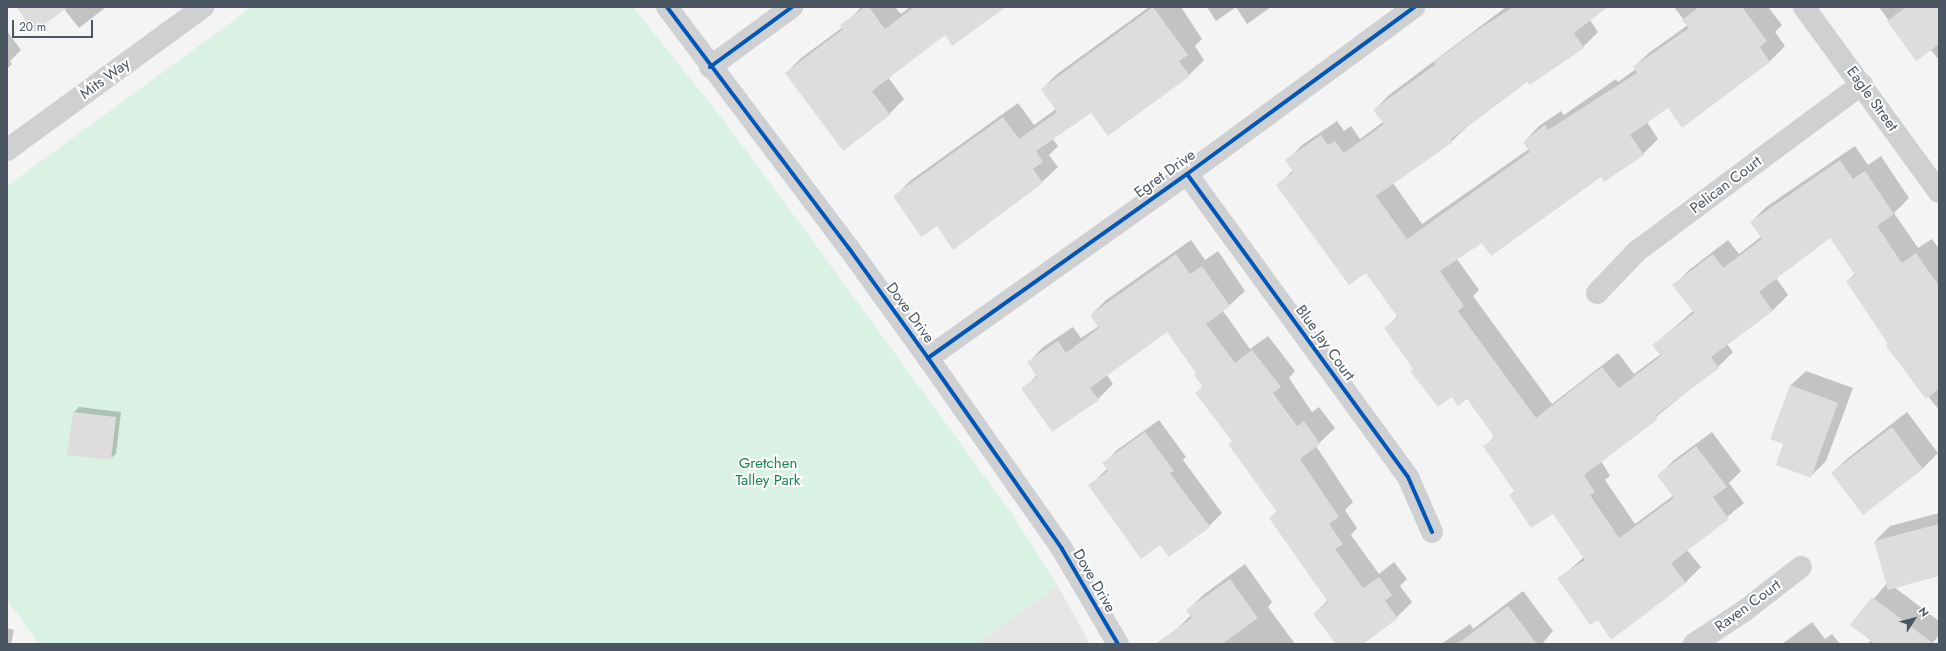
<!DOCTYPE html>
<html>
<head>
<meta charset="utf-8">
<style>
	body { margin:0 }
	#map { position:relative; width:1946px; height:651px; overflow:hidden; background:#f4f4f4; font-family:Jost,sans-serif }
	div>[style] { position:absolute }
	.education>* { inset:0; background:#e6e5e6 }
	.green>* { inset:0; background:#d9f2e3 }
	.shadow>* { inset:0; background:#0003 }
	.building>* { inset:0; background:#ddddde }
	.street>* { height:22px; margin:-11px; padding:0 11px; transform-origin:11px; border-radius:11px; background:#ced0d2 }
	.cycleway>* { height:4px; margin:-2px; padding:0 2px; transform-origin:2px; border-radius:2px; background:#0057b8 }
	span { translate:-50% -50%; white-space:nowrap; text-align:center; line-height:1.15; -webkit-text-stroke:4px #fff; paint-order:stroke }
	.street-label { font-size:15px; color:#4a5661 }
	.park-label { font-size:15px; color:#17864f }
	.frame { position:absolute; inset:0; border:8px solid #4a5661; pointer-events:none }
	.north { position:absolute; left:1894px; top:599px; width:40px; height:40px; -webkit-text-stroke:3px #fff; paint-order:stroke; rotate:54deg; font-size:11px; font-weight:700; line-height:16px; text-align:center; color:#4a5661 }
	.north::after { content:''; display:block; margin:auto; width:14px; height:18px; background:#4a5661; clip-path:polygon(50% 0,100% 100%,50% 72%,0 100%) }
	.scale { position:absolute; left:12px; top:20px; width:81px; height:18px; box-sizing:border-box; border:2px solid #4a5661; border-top:0; padding-left:5px; font-size:12px; line-height:14px; white-space:nowrap; color:#4a5661; -webkit-text-stroke:3px #fff; paint-order:stroke }
</style>
</head>
<body>
<div id="map">
	<div class="education">
		<div style="clip-path:polygon(1058px 586px,1090px 644px,977px 644px,1047px 592px)"></div>
	</div>
	<div class="green">
		<div style="clip-path:polygon(252px 7px,633px 7px,724px 121px,807px 233px,1012px 514px,1058px 586px,976px 644px,39px 644px,7px 600px,7px 186px)"></div>
	</div>
	<div class="shadow">
		<div style="clip-path:polygon(17px 7px,106px 7px,79px 28px,64px 9px)"></div>
		<div style="clip-path:polygon(861px 7px,895px 7px,901px 14px,910px 7px,1003px 7px,945px 34px,888px 77px,904px 99px,889px 114px,786px 73px,801px 58px,843px 27px)"></div>
		<div style="clip-path:polygon(1149px 7px,1181px 7px,1202px 39px,1195px 46px,1204px 60px,1189px 75px,1091px 111px,1052px 138px,1058px 146px,1049px 155px,1058px 167px,1042px 182px,954px 248px,937px 224px,895px 196px,910px 181px,1018px 103px,1034px 125px,1056px 109px,1042px 89px,1057px 74px)"></div>
		<div style="clip-path:polygon(1207px 7px,1271px 7px,1247px 24px,1236px 7px,1216px 21px)"></div>
		<div style="clip-path:polygon(1506px 7px,1606px 7px,1590px 20px,1598px 32px,1583px 47px,1528px 81px,1468px 126px,1452px 141px,1393px 183px,1422px 224px,1529px 149px,1524px 142px,1539px 126px,1561px 111px,1564px 115px,1616px 79px,1618px 82px,1636px 69px,1634px 67px,1650px 52px,1688px 25px,1674px 7px,1768px 7px,1782px 25px,1775px 32px,1785px 46px,1770px 61px,1682px 127px,1668px 107px,1647px 122px,1658px 139px,1643px 154px,1482px 241px,1457px 259px,1479px 290px,1473px 296px,1552px 404px,1618px 353px,1634px 374px,1661px 354px,1654px 345px,1693px 311px,1674px 285px,1689px 270px,1728px 240px,1739px 254px,1762px 236px,1751px 222px,1766px 207px,1855px 146px,1868px 165px,1881px 156px,1909px 198px,1894px 213px,1918px 248px,1932px 239px,1939px 249px,1939px 410px,1888px 346px,1890px 344px,1847px 282px,1855px 273px,1830px 236px,1776px 278px,1788px 295px,1773px 310px,1727px 344px,1733px 352px,1718px 367px,1601px 461px,1610px 476px,1605px 480px,1635px 524px,1674px 495px,1659px 475px,1674px 460px,1712px 432px,1741px 471px,1729px 483px,1744px 503px,1687px 550px,1701px 567px,1685px 583px,1598px 619px,1559px 579px,1584px 557px,1553px 512px,1515px 490px,1484px 447px,1495px 436px,1468px 397px,1452px 395px,1414px 369px,1386px 328px,1398px 316px,1366px 272px,1278px 185px,1293px 170px,1287px 161px,1302px 145px,1337px 121px,1344px 131px,1351px 126px,1360px 139px,1383px 122px,1374px 110px,1389px 95px)"></div>
		<div style="clip-path:polygon(1879px 7px,1939px 7px,1939px 60px,1931px 50px,1917px 60px)"></div>
		<div style="clip-path:polygon(7px 31px,21px 50px,10px 61px,12px 64px,7px 69px)"></div>
		<div style="clip-path:polygon(1191px 240px,1205px 260px,1218px 251px,1245px 291px,1223px 311px,1250px 349px,1268px 336px,1295px 371px,1289px 378px,1312px 412px,1319px 407px,1335px 428px,1316px 446px,1353px 502px,1345px 510px,1357px 528px,1351px 535px,1379px 574px,1394px 562px,1407px 579px,1400px 586px,1412px 602px,1397px 617px,1361px 644px,1337px 644px,1314px 614px,1328px 600px,1270px 518px,1277px 511px,1233px 441px,1197px 393px,1203px 386px,1197px 373px,1168px 330px,1107px 375px,1113px 384px,1098px 399px,1023px 389px,1037px 375px,1028px 363px,1043px 347px,1073px 327px,1081px 338px,1099px 326px,1091px 315px,1106px 300px)"></div>
		<div style="clip-path:polygon(1806px 371px,1853px 388px,1826px 461px,1810px 477px,1785px 444px,1790px 386px)"></div>
		<div style="clip-path:polygon(79px 407px,121px 412px,116px 454px,110px 459px,68px 454px,74px 412px)"></div>
		<div style="clip-path:polygon(1907px 412px,1938px 453px,1923px 468px,1863px 513px,1832px 473px,1848px 458px)"></div>
		<div style="clip-path:polygon(1159px 420px,1186px 457px,1183px 460px,1222px 513px,1209px 526px,1160px 543px,1090px 485px,1108px 468px,1104px 463px,1117px 450px)"></div>
		<div style="clip-path:polygon(1939px 513px,1939px 575px,1894px 587px,1939px 621px,1939px 635px,1932px 644px,1868px 644px,1871px 640px,1852px 625px,1887px 583px,1875px 541px,1890px 526px)"></div>
		<div style="clip-path:polygon(1245px 564px,1272px 602px,1268px 607px,1295px 644px,1182px 644px,1174px 632px,1191px 615px,1188px 610px,1203px 595px)"></div>
		<div style="clip-path:polygon(1523px 591px,1553px 631px,1542px 644px,1441px 644px,1470px 624px,1473px 629px)"></div>
		<div style="clip-path:polygon(1812px 622px,1825px 639px,1832px 634px,1840px 644px,1782px 644px)"></div>
		<div style="clip-path:polygon(7px 628px,14px 630px,11px 644px,7px 644px)"></div>
	</div>
	<div class="building">
		<div style="clip-path:polygon(16px 7px,68px 7px,34px 32px)"></div>
		<div style="clip-path:polygon(865px 7px,869px 7px,885px 29px,914px 7px,1006px 7px,952px 46px,945px 35px,872px 91px,890px 115px,843px 151px,785px 73px,843px 29px,840px 25px)"></div>
		<div style="clip-path:polygon(1153px 7px,1188px 55px,1179px 61px,1190px 76px,1108px 136px,1091px 113px,1036px 151px,1043px 162px,1033px 169px,1043px 183px,953px 250px,937px 226px,921px 237px,893px 196px,1003px 117px,1019px 139px,1057px 112px,1041px 89px)"></div>
		<div style="clip-path:polygon(1513px 7px,1608px 7px,1574px 33px,1584px 48px,1530px 85px,1527px 82px,1451px 139px,1453px 142px,1376px 196px,1407px 239px,1530px 152px,1523px 142px,1545px 125px,1548px 130px,1637px 73px,1633px 67px,1689px 28px,1682px 20px,1699px 7px,1742px 7px,1767px 41px,1760px 47px,1770px 62px,1682px 128px,1668px 108px,1630px 135px,1644px 155px,1604px 182px,1601px 177px,1491px 256px,1482px 243px,1440px 271px,1464px 306px,1458px 311px,1536px 418px,1602px 367px,1619px 388px,1661px 356px,1652px 345px,1694px 313px,1672px 285px,1713px 254px,1723px 268px,1762px 239px,1750px 222px,1840px 160px,1853px 179px,1865px 171px,1894px 214px,1877px 226px,1902px 263px,1916px 253px,1939px 286px,1939px 389px,1926px 399px,1886px 346px,1888px 344px,1846px 281px,1855px 275px,1830px 238px,1759px 292px,1773px 311px,1711px 357px,1719px 368px,1655px 416px,1658px 419px,1584px 475px,1595px 492px,1590px 495px,1619px 538px,1674px 498px,1657px 475px,1696px 446px,1727px 487px,1713px 497px,1729px 519px,1671px 563px,1686px 583px,1611px 640px,1598px 620px,1590px 625px,1557px 578px,1585px 560px,1553px 514px,1531px 528px,1509px 495px,1514px 491px,1483px 446px,1495px 438px,1467px 399px,1458px 406px,1452px 397px,1438px 407px,1410px 371px,1413px 369px,1384px 328px,1398px 318px,1366px 273px,1349px 285px,1276px 185px,1293px 172px,1285px 160px,1321px 135px,1328px 145px,1335px 141px,1344px 153px,1384px 124px,1373px 110px,1436px 64px,1434px 62px,1473px 33px)"></div>
		<div style="clip-path:polygon(1906px 7px,1939px 7px,1939px 44px,1916px 61px,1887px 21px)"></div>
		<div style="clip-path:polygon(1176px 254px,1190px 274px,1202px 266px,1230px 306px,1206px 324px,1235px 363px,1252px 350px,1281px 387px,1273px 393px,1297px 426px,1304px 421px,1320px 444px,1300px 459px,1339px 517px,1329px 524px,1343px 544px,1335px 549px,1363px 588px,1379px 577px,1392px 595px,1385px 601px,1398px 618px,1363px 644px,1336px 644px,1313px 614px,1328px 602px,1269px 518px,1277px 512px,1228px 444px,1232px 441px,1195px 393px,1203px 387px,1194px 375px,1196px 373px,1167px 332px,1090px 388px,1099px 400px,1052px 432px,1021px 388px,1037px 377px,1027px 362px,1058px 341px,1066px 353px,1099px 328px,1090px 315px)"></div>
		<div style="clip-path:polygon(1790px 385px,1838px 403px,1811px 478px,1776px 465px,1783px 444px,1770px 439px)"></div>
		<div style="clip-path:polygon(73px 412px,116px 417px,111px 460px,67px 455px)"></div>
		<div style="clip-path:polygon(1892px 427px,1923px 469px,1863px 515px,1831px 473px)"></div>
		<div style="clip-path:polygon(1145px 432px,1174px 471px,1170px 473px,1210px 527px,1169px 557px,1160px 545px,1141px 559px,1088px 485px,1108px 471px,1102px 463px)"></div>
		<div style="clip-path:polygon(1939px 524px,1939px 576px,1888px 590px,1874px 541px)"></div>
		<div style="clip-path:polygon(1230px 579px,1258px 618px,1222px 644px,1155px 644px,1192px 618px,1186px 610px)"></div>
		<div style="clip-path:polygon(1872px 597px,1934px 644px,1875px 644px,1850px 625px)"></div>
		<div style="clip-path:polygon(1508px 606px,1537px 644px,1457px 644px)"></div>
	</div>
	<div class="street">
		<div style="left:667px;top:7px;width:301px;rotate:53deg"></div>
		<div style="left:848px;top:247px;width:137px;rotate:54.2deg"></div>
		<div style="left:928px;top:358px;width:233px;rotate:54.9deg"></div>
		<div style="left:1062px;top:549px;width:110px;rotate:59.5deg"></div>
		<div style="left:1804px;top:7px;width:229px;rotate:53.9deg"></div>
		<div style="left:710px;top:67px;width:102px;rotate:-36.2deg"></div>
		<div style="left:7px;top:150px;width:243px;rotate:-36.1deg"></div>
		<div style="left:1187px;top:174px;width:375px;rotate:53.9deg"></div>
		<div style="left:1408px;top:477px;width:60px;rotate:66.4deg"></div>
		<div style="left:1597px;top:293px;width:58px;rotate:-46.4deg"></div>
		<div style="left:1637px;top:251px;width:280px;rotate:-36.6deg"></div>
		<div style="left:928px;top:358px;width:318px;rotate:-35.4deg"></div>
		<div style="left:1187px;top:174px;width:282px;rotate:-36.3deg"></div>
		<div style="left:1694px;top:644px;width:60px;rotate:-33.4deg"></div>
		<div style="left:1744px;top:611px;width:72px;rotate:-37.7deg"></div>
	</div>
	<div class="cycleway">
		<div style="left:667px;top:7px;width:301px;rotate:53deg"></div>
		<div style="left:848px;top:247px;width:137px;rotate:54.2deg"></div>
		<div style="left:928px;top:358px;width:233px;rotate:54.9deg"></div>
		<div style="left:1062px;top:549px;width:110px;rotate:59.5deg"></div>
		<div style="left:710px;top:67px;width:102px;rotate:-36.2deg"></div>
		<div style="left:1187px;top:174px;width:375px;rotate:53.9deg"></div>
		<div style="left:1408px;top:477px;width:60px;rotate:66.4deg"></div>
		<div style="left:928px;top:358px;width:318px;rotate:-35.4deg"></div>
		<div style="left:1187px;top:174px;width:282px;rotate:-36.3deg"></div>
	</div>
	<div class="street-label">
		<span style="left:105px;top:79px;rotate:-36deg">Mits Way</span>
		<span style="left:1872px;top:99px;rotate:54deg">Eagle Street</span>
		<span style="left:1165px;top:174px;rotate:-36deg">Egret Drive</span>
		<span style="left:1726px;top:185px;rotate:-37deg">Pelican Court</span>
		<span style="left:910px;top:313px;rotate:54deg">Dove Drive</span>
		<span style="left:1325px;top:343px;rotate:54deg">Blue Jay Court</span>
		<span style="left:1094px;top:581px;rotate:60deg">Dove Drive</span>
		<span style="left:1748px;top:606px;rotate:-36deg">Raven Court</span>
	</div>
	<div class="park-label">
		<span style="left:768px;top:472px">Gretchen<br>Talley Park</span>
	</div>
	<div class="frame"></div>
	<div class="north">N</div>
	<div class="scale">20 m</div>
</div>
</body>
</html>
